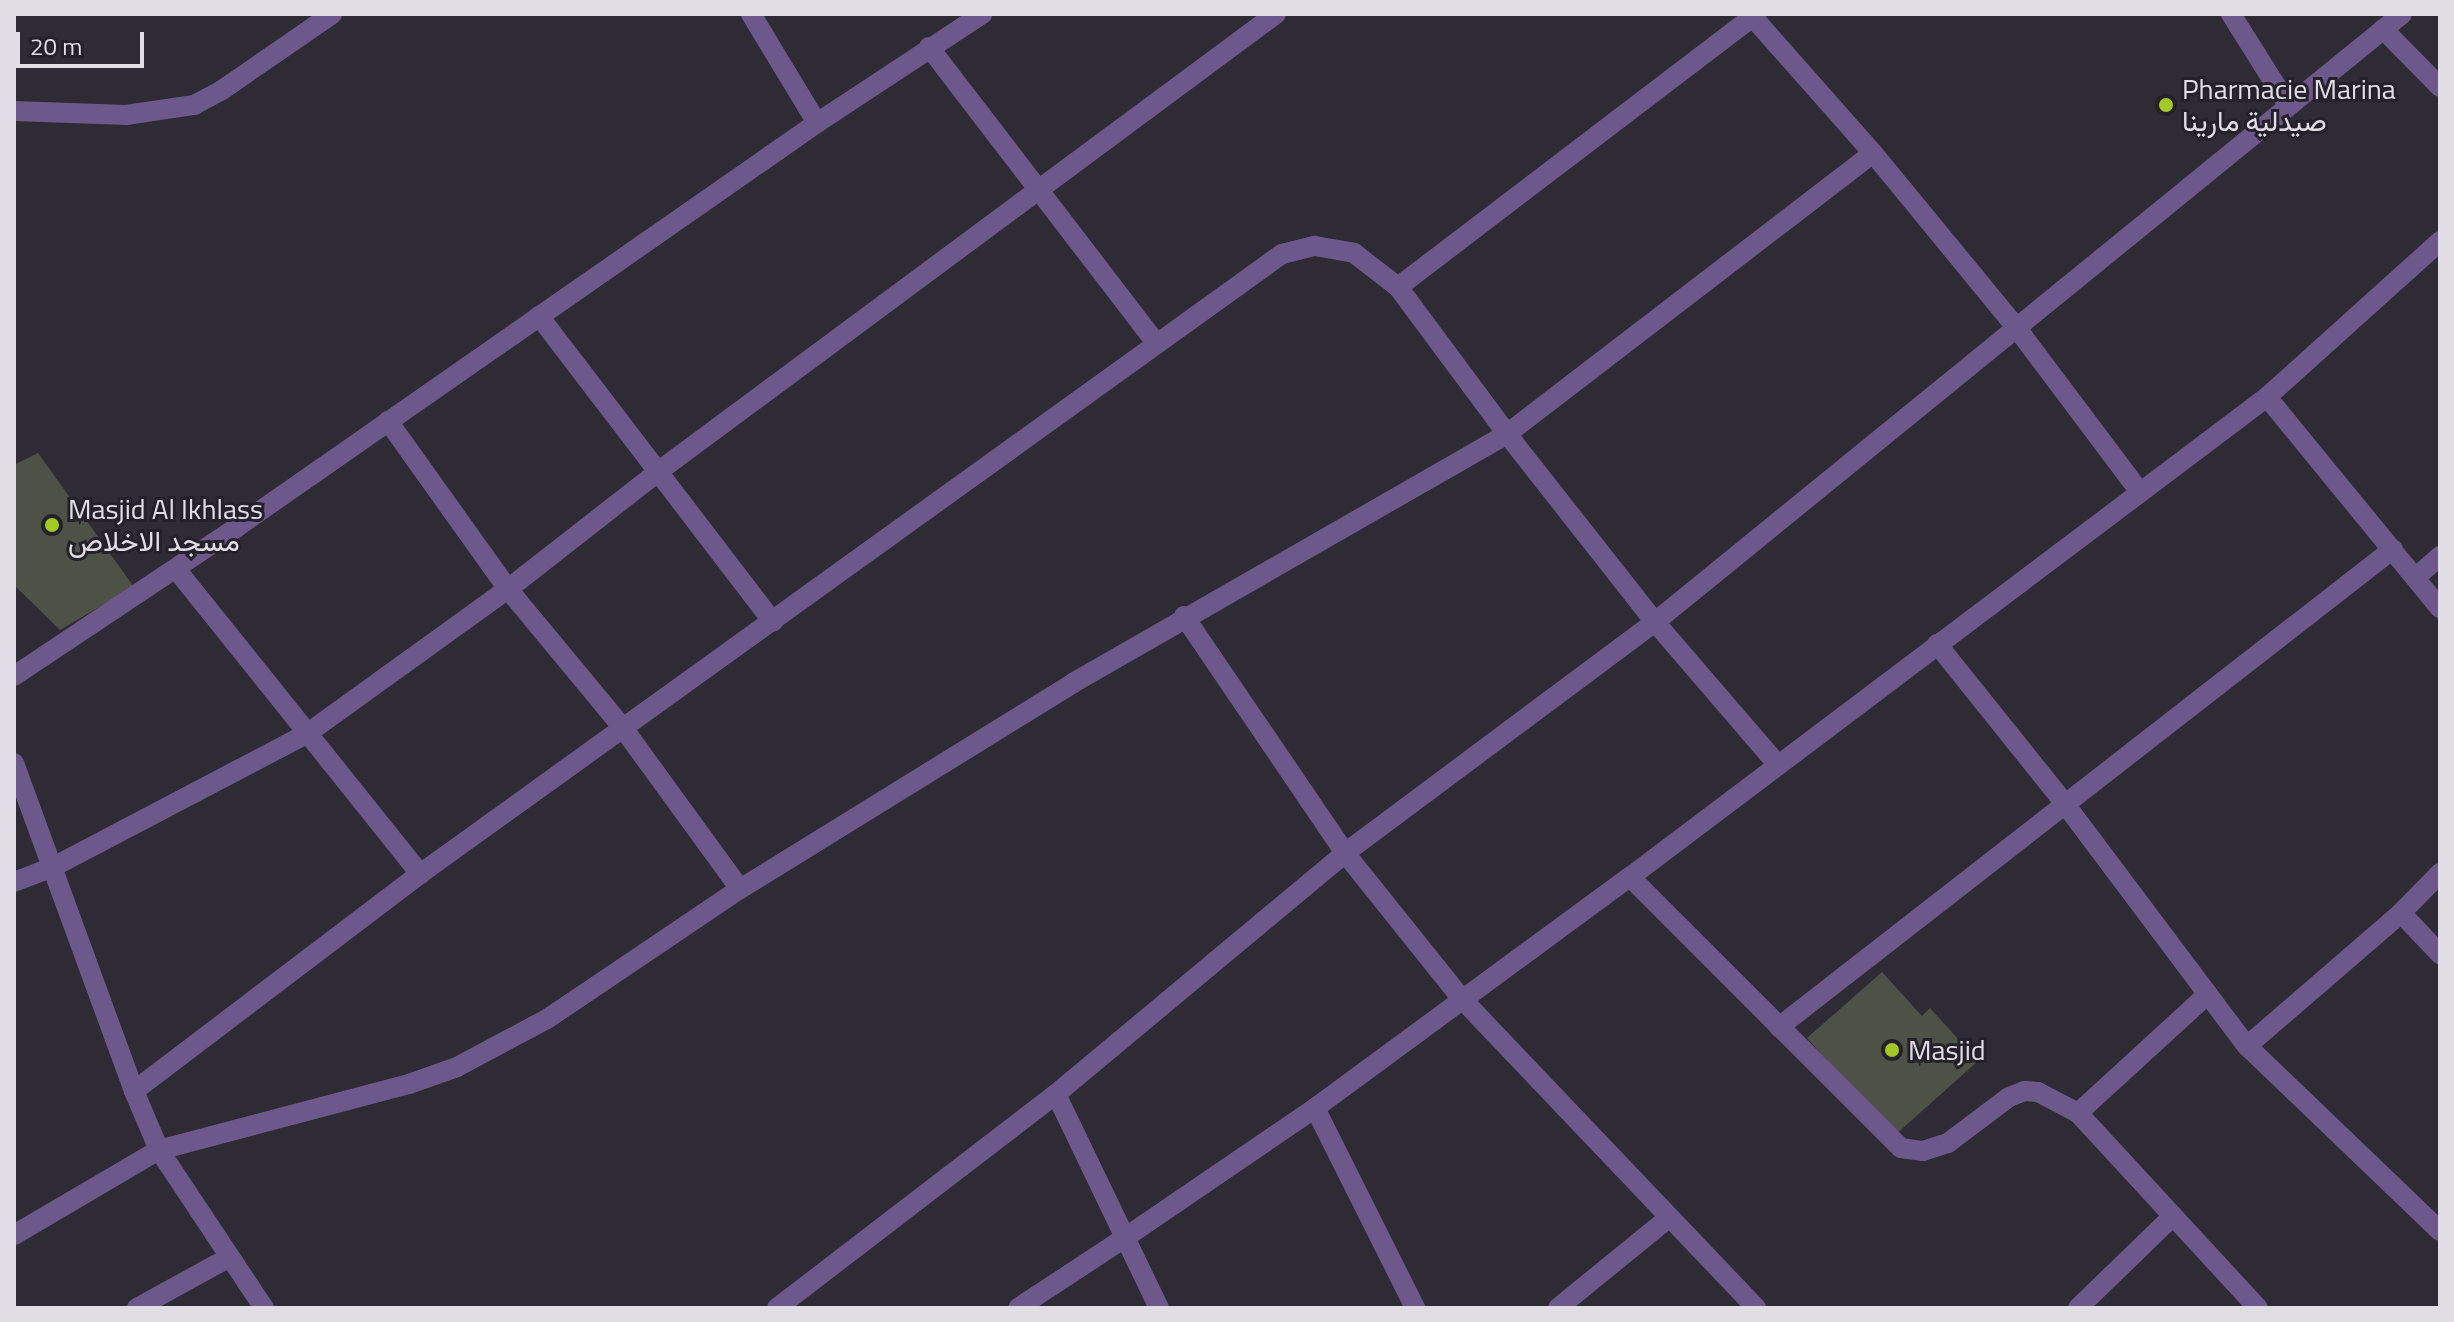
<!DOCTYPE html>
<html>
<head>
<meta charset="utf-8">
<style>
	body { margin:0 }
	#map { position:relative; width:2454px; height:1322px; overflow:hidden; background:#2e2b34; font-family:"Titillium Web",Vazirmatn,sans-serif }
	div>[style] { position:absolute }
	.building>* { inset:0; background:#4d5146 }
	.service>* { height:20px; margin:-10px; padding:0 10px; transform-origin:10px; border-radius:10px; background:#6d588b }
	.minor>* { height:20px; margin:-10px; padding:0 10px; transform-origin:10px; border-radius:10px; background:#6d588b }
	.dots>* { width:22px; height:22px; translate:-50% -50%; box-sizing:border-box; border:4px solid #24212a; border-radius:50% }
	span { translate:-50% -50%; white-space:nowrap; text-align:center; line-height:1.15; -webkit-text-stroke:6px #24212a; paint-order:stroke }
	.poi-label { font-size:28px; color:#e0dee4 }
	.left { translate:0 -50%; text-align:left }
	.frame { position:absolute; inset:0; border:16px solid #e0dee4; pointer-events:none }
	.scale { position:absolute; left:16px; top:32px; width:128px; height:36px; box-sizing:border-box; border:4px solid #e0dee4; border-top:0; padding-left:10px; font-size:24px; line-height:28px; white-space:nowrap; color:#e0dee4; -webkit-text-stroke:6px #24212a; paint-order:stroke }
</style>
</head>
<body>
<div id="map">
	<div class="building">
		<div style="clip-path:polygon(38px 453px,134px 587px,60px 630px,14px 585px,14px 465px)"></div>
		<div style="clip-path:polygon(1882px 972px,1922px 1016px,1930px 1008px,1978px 1061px,1894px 1136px,1807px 1038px)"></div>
	</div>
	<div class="service">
		<div style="left:1018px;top:1308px;width:129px;rotate:-33.3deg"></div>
	</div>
	<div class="minor">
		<div style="left:751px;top:14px;width:127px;rotate:58.8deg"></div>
		<div style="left:1750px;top:14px;width:186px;rotate:48.5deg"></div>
		<div style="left:1873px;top:153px;width:225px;rotate:50.6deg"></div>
		<div style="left:2016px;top:327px;width:206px;rotate:53.1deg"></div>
		<div style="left:2231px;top:14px;width:107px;rotate:57.9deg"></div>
		<div style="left:2383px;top:29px;width:81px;rotate:45.5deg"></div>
		<div style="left:929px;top:47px;width:374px;rotate:52.5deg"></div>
		<div style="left:14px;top:111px;width:112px;rotate:2deg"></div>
		<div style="left:126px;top:115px;width:69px;rotate:-8.4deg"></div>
		<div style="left:194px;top:105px;width:32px;rotate:-28deg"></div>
		<div style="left:222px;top:90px;width:134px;rotate:-34.6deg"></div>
		<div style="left:1398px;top:287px;width:451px;rotate:-37.3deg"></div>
		<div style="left:539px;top:316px;width:385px;rotate:52.6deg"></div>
		<div style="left:2267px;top:397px;width:273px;rotate:50.7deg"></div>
		<div style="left:388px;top:421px;width:206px;rotate:54.5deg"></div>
		<div style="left:508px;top:589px;width:180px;rotate:50.4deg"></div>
		<div style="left:623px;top:728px;width:199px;rotate:54deg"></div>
		<div style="left:176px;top:569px;width:391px;rotate:51.3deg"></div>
		<div style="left:2416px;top:577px;width:32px;rotate:-41deg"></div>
		<div style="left:1184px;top:616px;width:287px;rotate:55.8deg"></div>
		<div style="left:1345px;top:853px;width:186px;rotate:51.3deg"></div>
		<div style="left:1461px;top:998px;width:428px;rotate:46.4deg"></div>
		<div style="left:1937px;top:644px;width:205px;rotate:51.3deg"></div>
		<div style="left:2065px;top:804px;width:303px;rotate:53.1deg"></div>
		<div style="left:2247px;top:1046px;width:267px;rotate:43.8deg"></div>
		<div style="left:14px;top:676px;width:268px;rotate:-33.7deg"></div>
		<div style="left:237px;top:527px;width:707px;rotate:-34.86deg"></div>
		<div style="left:817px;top:123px;width:198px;rotate:-33.4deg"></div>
		<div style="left:14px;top:763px;width:349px;rotate:69.9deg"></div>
		<div style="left:134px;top:1091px;width:64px;rotate:67deg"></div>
		<div style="left:159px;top:1150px;width:190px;rotate:56.4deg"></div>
		<div style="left:1630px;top:877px;width:383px;rotate:45deg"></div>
		<div style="left:1901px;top:1148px;width:22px;rotate:8deg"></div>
		<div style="left:1923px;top:1151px;width:26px;rotate:-18deg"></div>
		<div style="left:1948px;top:1143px;width:76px;rotate:-37deg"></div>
		<div style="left:2009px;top:1097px;width:17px;rotate:-21deg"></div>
		<div style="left:2025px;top:1091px;width:13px;rotate:4deg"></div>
		<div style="left:2038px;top:1092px;width:45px;rotate:27.7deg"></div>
		<div style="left:2078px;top:1113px;width:265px;rotate:47.3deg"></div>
		<div style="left:14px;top:882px;width:42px;rotate:-21deg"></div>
		<div style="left:53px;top:867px;width:288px;rotate:-27.7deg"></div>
		<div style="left:308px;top:733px;width:246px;rotate:-35.8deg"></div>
		<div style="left:508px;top:589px;width:192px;rotate:-38deg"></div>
		<div style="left:659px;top:471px;width:768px;rotate:-36.53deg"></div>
		<div style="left:2401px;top:913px;width:57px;rotate:46.4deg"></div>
		<div style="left:1779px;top:1027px;width:778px;rotate:-37.9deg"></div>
		<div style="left:2247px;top:1046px;width:203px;rotate:-40.8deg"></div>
		<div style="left:2401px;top:913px;width:56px;rotate:-45.7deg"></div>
		<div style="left:134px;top:1091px;width:359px;rotate:-37.2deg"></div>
		<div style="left:420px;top:874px;width:1062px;rotate:-35.73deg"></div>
		<div style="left:1282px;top:254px;width:34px;rotate:-14deg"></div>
		<div style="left:1315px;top:246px;width:40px;rotate:10deg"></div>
		<div style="left:1354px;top:253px;width:56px;rotate:37.7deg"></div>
		<div style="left:1398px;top:287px;width:183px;rotate:53.4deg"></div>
		<div style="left:1507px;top:434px;width:239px;rotate:51.8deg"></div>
		<div style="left:1655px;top:622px;width:187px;rotate:49.3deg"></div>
		<div style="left:1056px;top:1094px;width:237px;rotate:64.3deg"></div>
		<div style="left:1315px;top:1108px;width:224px;rotate:63.4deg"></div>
		<div style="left:2078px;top:1113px;width:176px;rotate:-42.5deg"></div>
		<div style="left:14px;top:1235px;width:168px;rotate:-30.4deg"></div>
		<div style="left:159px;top:1150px;width:259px;rotate:-14.8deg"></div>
		<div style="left:409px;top:1084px;width:51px;rotate:-19.5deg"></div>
		<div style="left:457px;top:1067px;width:102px;rotate:-28.1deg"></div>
		<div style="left:547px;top:1019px;width:233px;rotate:-34deg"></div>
		<div style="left:740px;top:889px;width:392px;rotate:-31.7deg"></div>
		<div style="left:1073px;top:683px;width:500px;rotate:-29.84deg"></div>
		<div style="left:1507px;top:434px;width:461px;rotate:-37.5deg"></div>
		<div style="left:1126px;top:1237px;width:229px;rotate:-34.3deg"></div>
		<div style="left:1315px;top:1108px;width:391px;rotate:-36.3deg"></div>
		<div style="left:1630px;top:877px;width:798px;rotate:-37deg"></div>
		<div style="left:2267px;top:397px;width:233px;rotate:-42deg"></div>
		<div style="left:137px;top:1308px;width:104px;rotate:-28.8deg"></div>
		<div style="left:777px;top:1308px;width:352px;rotate:-37.5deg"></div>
		<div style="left:1056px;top:1094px;width:376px;rotate:-39.8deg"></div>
		<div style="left:1345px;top:853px;width:387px;rotate:-36.7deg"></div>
		<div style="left:1655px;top:622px;width:963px;rotate:-39.14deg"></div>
		<div style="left:1558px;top:1308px;width:141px;rotate:-39.2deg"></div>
		<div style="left:2078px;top:1308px;width:131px;rotate:-44.1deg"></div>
	</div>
	<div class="dots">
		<div style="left:2166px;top:105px;background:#a4c824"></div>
		<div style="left:52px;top:525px;background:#a4c824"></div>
		<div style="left:1892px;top:1050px;background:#a4c824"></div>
	</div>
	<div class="poi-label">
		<span class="left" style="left:2182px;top:105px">Pharmacie Marina<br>صيدلية مارينا</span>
		<span class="left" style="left:68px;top:525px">Masjid Al Ikhlass<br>مسجد الاخلاص</span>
		<span class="left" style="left:1908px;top:1050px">Masjid</span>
	</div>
	<div class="frame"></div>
	<div class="scale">20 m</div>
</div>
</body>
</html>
